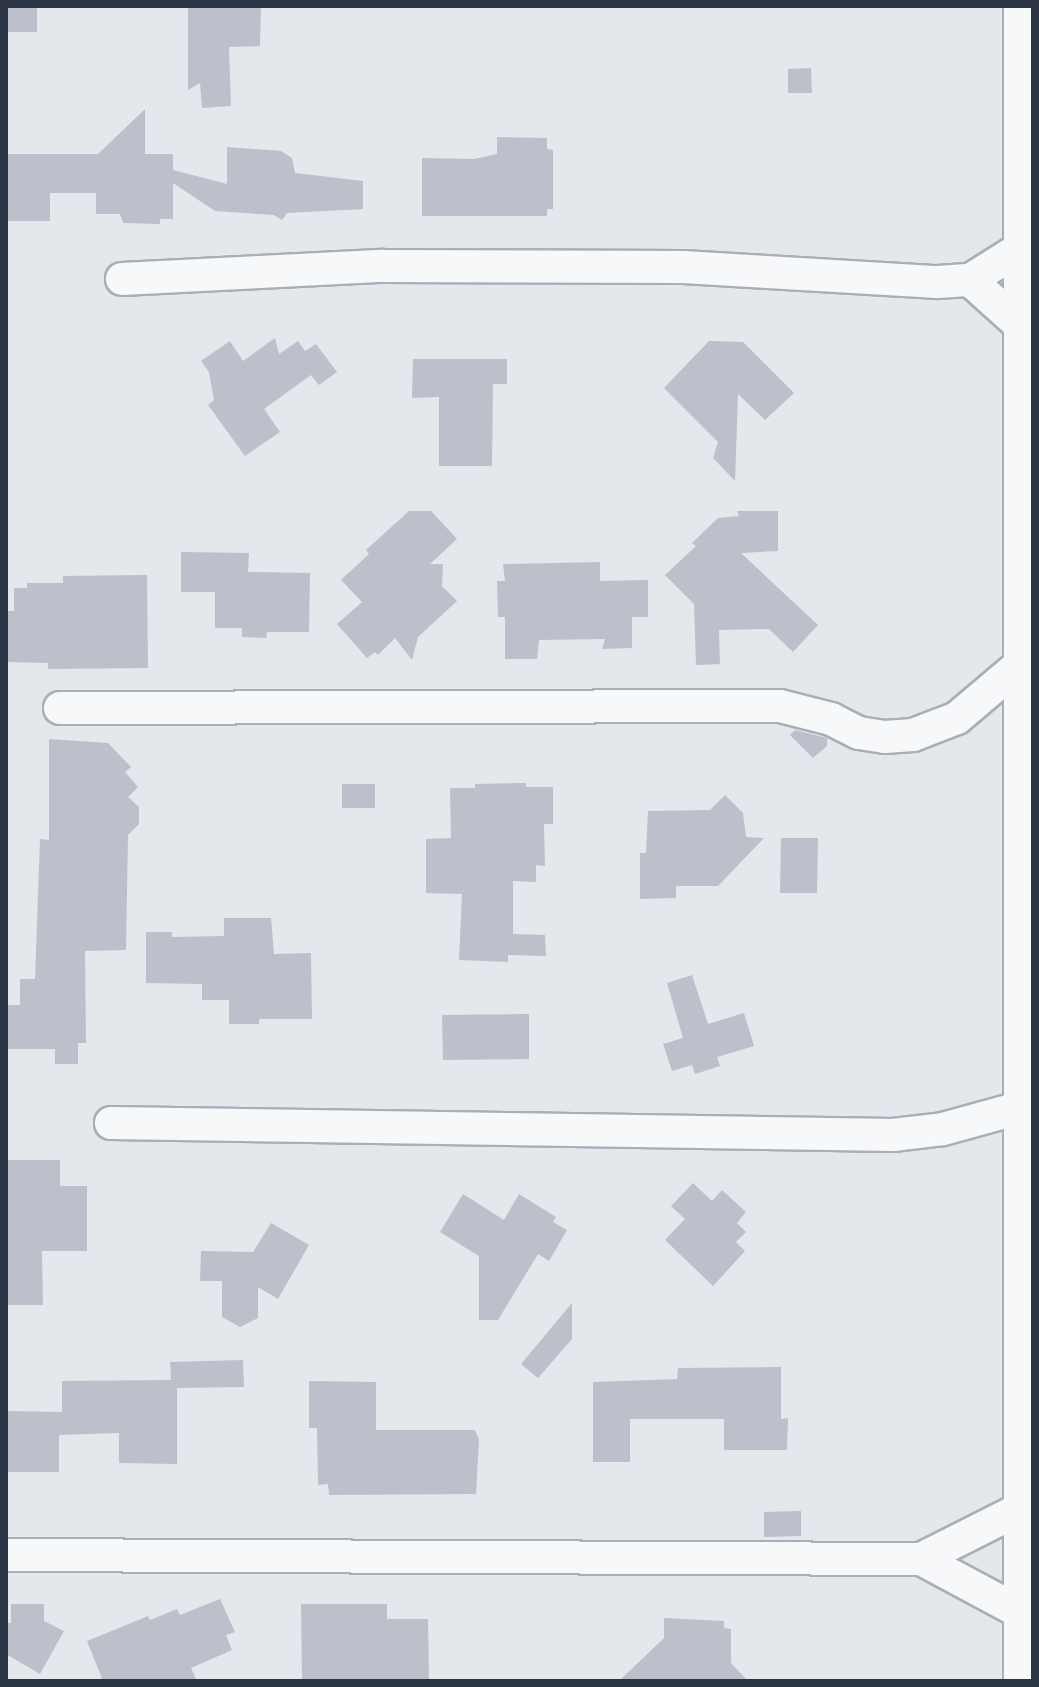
<!DOCTYPE html>
<html>
<head>
<meta charset="utf-8">
<style>
	body { margin:0 }
	#map { position:relative; width:1039px; height:1687px; overflow:hidden; background:#e4e7ec; font-family:"Golos Text",sans-serif }
	div>[style] { position:absolute }
	.building>* { inset:0; background:#bbc0ca }
	.roads { filter:drop-shadow(2px 0 #a9aeb7) drop-shadow(-2px 0 #a9aeb7) drop-shadow(0 2px #a9aeb7) drop-shadow(0 -2px #a9aeb7) }
	.minor>* { height:32px; margin:-16px; padding:0 16px; transform-origin:16px; border-radius:16px; background:#f7f8fa }
	span { translate:-50% -50%; white-space:nowrap; text-align:center; line-height:1.15; -webkit-text-stroke:7px #f4f6f9; paint-order:stroke }
	.frame { position:absolute; inset:0; border:8px solid #2b3445; pointer-events:none }
</style>
</head>
<body>
<div id="map">
	<div class="building">
		<div style="clip-path:polygon(8px 6px,37px 6px,37px 32px,8px 32px)"></div>
		<div style="clip-path:polygon(188px 6px,261px 6px,260px 46px,229px 47px,231px 106px,202px 108px,200px 83px,188px 90px)"></div>
		<div style="clip-path:polygon(811px 68px,812px 93px,788px 93px,788px 69px)"></div>
		<div style="clip-path:polygon(145px 109px,145px 154px,173px 154px,173px 170px,227px 184px,227px 147px,281px 151px,292px 158px,295px 173px,363px 181px,363px 209px,287px 213px,282px 220px,274px 215px,215px 211px,173px 183px,173px 219px,160px 219px,160px 224px,123px 223px,120px 214px,96px 214px,96px 193px,50px 193px,50px 221px,8px 221px,8px 154px,98px 154px)"></div>
		<div style="clip-path:polygon(497px 137px,547px 138px,547px 149px,553px 150px,553px 209px,547px 209px,547px 216px,422px 216px,422px 158px,474px 159px,497px 154px)"></div>
		<div style="clip-path:polygon(275px 338px,279px 354px,298px 341px,305px 351px,316px 344px,337px 372px,319px 385px,311px 375px,264px 409px,280px 432px,245px 456px,208px 405px,214px 400px,209px 372px,201px 361px,230px 341px,243px 361px)"></div>
		<div style="clip-path:polygon(709px 341px,743px 342px,794px 393px,765px 420px,738px 394px,735px 481px,713px 458px,718px 442px,664px 388px)"></div>
		<div style="clip-path:polygon(413px 359px,507px 359px,507px 384px,493px 384px,492px 466px,439px 466px,439px 397px,412px 398px)"></div>
		<div style="clip-path:polygon(409px 511px,431px 511px,457px 539px,430px 564px,443px 564px,442px 586px,457px 601px,418px 637px,412px 660px,395px 638px,378px 655px,375px 652px,367px 658px,337px 624px,362px 602px,341px 580px,369px 554px,366px 550px)"></div>
		<div style="clip-path:polygon(737px 511px,778px 511px,778px 551px,741px 553px,818px 625px,793px 652px,769px 629px,719px 630px,720px 664px,696px 665px,694px 604px,665px 575px,696px 546px,692px 543px,718px 518px,739px 516px)"></div>
		<div style="clip-path:polygon(181px 552px,249px 553px,248px 572px,310px 573px,309px 632px,267px 632px,266px 638px,242px 637px,242px 628px,215px 628px,215px 592px,181px 592px)"></div>
		<div style="clip-path:polygon(600px 562px,600px 581px,648px 580px,648px 617px,632px 617px,632px 648px,602px 649px,605px 639px,539px 640px,537px 659px,505px 659px,505px 617px,498px 617px,497px 581px,505px 581px,503px 564px)"></div>
		<div style="clip-path:polygon(147px 575px,148px 668px,48px 669px,48px 663px,6px 662px,6px 611px,14px 611px,14px 588px,27px 588px,27px 583px,63px 583px,63px 576px)"></div>
		<div style="clip-path:polygon(795px 730px,827px 738px,827px 746px,813px 758px,790px 735px)"></div>
		<div style="clip-path:polygon(49px 739px,108px 743px,131px 767px,125px 772px,138px 787px,128px 797px,139px 807px,139px 824px,128px 835px,126px 950px,85px 951px,86px 1043px,78px 1043px,78px 1064px,55px 1064px,55px 1049px,6px 1049px,6px 1005px,20px 1005px,20px 979px,35px 979px,40px 839px,49px 840px)"></div>
		<div style="clip-path:polygon(526px 783px,526px 787px,553px 787px,553px 824px,544px 824px,545px 866px,536px 865px,536px 882px,513px 881px,513px 934px,545px 935px,546px 956px,508px 955px,508px 962px,459px 960px,462px 894px,426px 893px,426px 839px,451px 838px,450px 788px,475px 788px,475px 784px)"></div>
		<div style="clip-path:polygon(342px 784px,375px 784px,375px 808px,342px 808px)"></div>
		<div style="clip-path:polygon(725px 795px,743px 813px,746px 837px,764px 838px,718px 886px,676px 886px,676px 898px,640px 899px,640px 853px,646px 853px,648px 811px,710px 810px)"></div>
		<div style="clip-path:polygon(781px 838px,818px 838px,817px 893px,780px 893px)"></div>
		<div style="clip-path:polygon(224px 918px,271px 918px,274px 954px,311px 953px,312px 1019px,259px 1019px,259px 1024px,229px 1024px,229px 1000px,202px 1000px,202px 984px,146px 983px,146px 932px,172px 932px,172px 937px,224px 936px)"></div>
		<div style="clip-path:polygon(692px 975px,708px 1024px,744px 1013px,754px 1046px,717px 1057px,720px 1066px,695px 1074px,692px 1065px,672px 1071px,663px 1044px,683px 1038px,667px 983px)"></div>
		<div style="clip-path:polygon(529px 1014px,529px 1059px,443px 1060px,442px 1015px)"></div>
		<div style="clip-path:polygon(6px 1160px,60px 1160px,60px 1186px,87px 1186px,87px 1251px,42px 1251px,43px 1305px,6px 1305px)"></div>
		<div style="clip-path:polygon(693px 1183px,712px 1201px,722px 1190px,746px 1212px,737px 1223px,746px 1232px,736px 1242px,745px 1251px,713px 1286px,665px 1240px,685px 1219px,671px 1206px)"></div>
		<div style="clip-path:polygon(463px 1194px,504px 1220px,519px 1194px,556px 1217px,553px 1222px,567px 1230px,549px 1261px,538px 1254px,498px 1320px,479px 1320px,479px 1256px,440px 1232px)"></div>
		<div style="clip-path:polygon(271px 1223px,309px 1245px,278px 1299px,258px 1287px,258px 1318px,240px 1327px,222px 1317px,222px 1281px,200px 1281px,201px 1251px,253px 1252px)"></div>
		<div style="clip-path:polygon(572px 1303px,572px 1339px,538px 1378px,521px 1364px)"></div>
		<div style="clip-path:polygon(243px 1360px,244px 1387px,177px 1388px,177px 1464px,119px 1463px,119px 1433px,59px 1435px,59px 1472px,6px 1472px,6px 1411px,62px 1412px,62px 1381px,171px 1380px,170px 1362px)"></div>
		<div style="clip-path:polygon(781px 1367px,781px 1419px,788px 1418px,787px 1450px,724px 1450px,724px 1419px,630px 1419px,630px 1462px,593px 1462px,593px 1382px,677px 1379px,678px 1368px)"></div>
		<div style="clip-path:polygon(309px 1381px,376px 1382px,376px 1430px,475px 1430px,479px 1440px,476px 1494px,329px 1495px,328px 1484px,318px 1485px,317px 1428px,309px 1428px)"></div>
		<div style="clip-path:polygon(801px 1511px,801px 1536px,764px 1537px,764px 1512px)"></div>
		<div style="clip-path:polygon(220px 1599px,235px 1632px,226px 1635px,232px 1650px,191px 1668px,197px 1681px,103px 1681px,87px 1641px,148px 1616px,150px 1620px,177px 1609px,180px 1615px)"></div>
		<div style="clip-path:polygon(11px 1604px,44px 1604px,44px 1621px,64px 1631px,40px 1674px,6px 1654px,6px 1623px,11px 1623px)"></div>
		<div style="clip-path:polygon(301px 1604px,387px 1604px,387px 1619px,428px 1619px,429px 1681px,302px 1681px)"></div>
		<div style="clip-path:polygon(664px 1618px,724px 1621px,724px 1628px,731px 1629px,731px 1663px,748px 1681px,619px 1681px,664px 1638px)"></div>
	</div>
	<div class="roads">
		<div class="minor">
			<div style="left:1020px;top:6px;width:1675px;rotate:90deg"></div>
			<div style="left:122px;top:279px;width:261px;rotate:-2.9deg"></div>
			<div style="left:383px;top:266px;width:300px;rotate:0.2deg"></div>
			<div style="left:683px;top:267px;width:255px;rotate:3.4deg"></div>
			<div style="left:938px;top:282px;width:32px;rotate:-4deg"></div>
			<div style="left:970px;top:280px;width:60px;rotate:-32.1deg"></div>
			<div style="left:970px;top:280px;width:64px;rotate:41.9deg"></div>
			<div style="left:60px;top:708px;width:720px;rotate:-0.16deg"></div>
			<div style="left:780px;top:706px;width:53px;rotate:14.3deg"></div>
			<div style="left:831px;top:719px;width:31px;rotate:27deg"></div>
			<div style="left:859px;top:733px;width:26px;rotate:9deg"></div>
			<div style="left:885px;top:737px;width:28px;rotate:-4deg"></div>
			<div style="left:913px;top:735px;width:47px;rotate:-21.1deg"></div>
			<div style="left:957px;top:718px;width:84px;rotate:-40.2deg"></div>
			<div style="left:111px;top:1123px;width:782px;rotate:0.88deg"></div>
			<div style="left:893px;top:1135px;width:50px;rotate:-6.8deg"></div>
			<div style="left:943px;top:1129px;width:79px;rotate:-15.4deg"></div>
			<div style="left:6px;top:1555px;width:915px;rotate:0.25deg"></div>
			<div style="left:921px;top:1559px;width:111px;rotate:-26.8deg"></div>
			<div style="left:921px;top:1559px;width:112px;rotate:28.2deg"></div>
		</div>
	</div>
	<div class="frame"></div>
</div>
</body>
</html>
